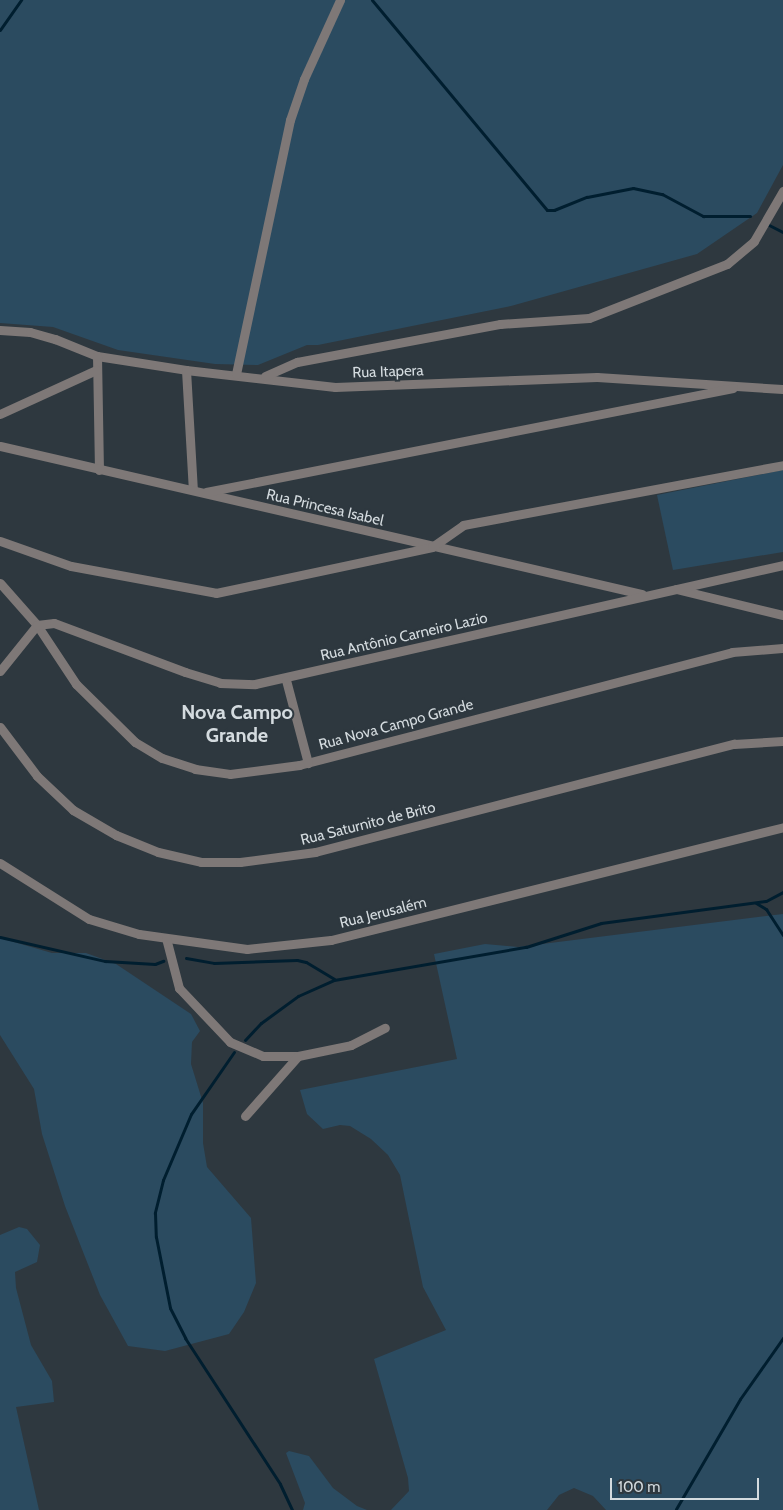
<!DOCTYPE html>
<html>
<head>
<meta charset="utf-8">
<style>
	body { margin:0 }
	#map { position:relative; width:783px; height:1510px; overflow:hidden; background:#2e383f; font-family:Cabin,sans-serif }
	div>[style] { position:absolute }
	.green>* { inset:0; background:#2b4b60 }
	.stream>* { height:3px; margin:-1.5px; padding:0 1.5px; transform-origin:1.5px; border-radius:1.5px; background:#001e2f }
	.street>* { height:9px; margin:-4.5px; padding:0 4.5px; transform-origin:4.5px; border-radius:4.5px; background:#7e7877 }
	span { translate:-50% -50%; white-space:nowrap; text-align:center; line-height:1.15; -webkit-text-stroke:4px #2e383f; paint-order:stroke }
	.street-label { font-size:15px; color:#d4dbdf }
	.district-label { font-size:20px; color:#d4dbdf; font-weight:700 }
	.scale { position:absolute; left:610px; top:1478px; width:149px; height:22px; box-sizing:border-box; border:2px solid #d4dbdf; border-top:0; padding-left:6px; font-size:15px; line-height:18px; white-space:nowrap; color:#d4dbdf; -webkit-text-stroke:4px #2e383f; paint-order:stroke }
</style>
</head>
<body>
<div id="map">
	<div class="green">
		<div style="clip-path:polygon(0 0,783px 0,783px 165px,757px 213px,697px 254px,511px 306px,318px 345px,307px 345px,258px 365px,215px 364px,118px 350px,53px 327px,0 323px)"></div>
		<div style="clip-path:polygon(783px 470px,783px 552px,673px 570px,657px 495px)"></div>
		<div style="clip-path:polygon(783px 914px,783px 1510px,606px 1510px,593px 1496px,574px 1488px,559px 1495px,547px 1510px,391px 1510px,409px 1491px,408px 1478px,374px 1359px,446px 1330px,423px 1287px,400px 1175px,388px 1155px,371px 1139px,350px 1126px,340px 1125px,323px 1129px,307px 1114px,300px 1090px,457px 1059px,434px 954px,485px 944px,518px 947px)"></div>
		<div style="clip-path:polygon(0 938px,52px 953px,86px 953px,116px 964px,191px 1014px,200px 1031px,192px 1042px,191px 1064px,203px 1103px,203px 1143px,207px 1167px,251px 1218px,256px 1283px,244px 1312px,229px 1334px,165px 1351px,128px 1346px,100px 1295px,65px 1206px,42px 1134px,34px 1089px,0 1035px)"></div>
		<div style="clip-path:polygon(19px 1227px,27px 1229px,40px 1245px,37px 1262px,15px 1272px,16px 1288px,31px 1345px,52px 1381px,54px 1402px,16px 1407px,39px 1510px,0 1510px,0 1235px)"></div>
		<div style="clip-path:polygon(289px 1451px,309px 1456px,333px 1488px,357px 1506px,367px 1510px,303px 1510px,305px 1503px,286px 1453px)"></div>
	</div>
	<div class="stream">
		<div style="left:372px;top:0;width:273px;rotate:50.2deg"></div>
		<div style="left:547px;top:210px;width:7px"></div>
		<div style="left:554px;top:210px;width:35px;rotate:-22deg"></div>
		<div style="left:587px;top:197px;width:47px;rotate:-11.1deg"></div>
		<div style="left:633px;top:188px;width:30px;rotate:12deg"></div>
		<div style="left:662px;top:194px;width:47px;rotate:28.2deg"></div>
		<div style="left:703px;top:216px;width:47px"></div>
		<div style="left:0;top:30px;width:37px;rotate:-55deg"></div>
		<div style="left:767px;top:224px;width:18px;rotate:27deg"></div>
		<div style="left:756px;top:903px;width:12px;rotate:31deg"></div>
		<div style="left:766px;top:909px;width:31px;rotate:57deg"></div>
		<div style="left:0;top:937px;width:108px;rotate:12.9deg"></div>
		<div style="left:105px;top:961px;width:50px;rotate:3.4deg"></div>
		<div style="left:155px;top:964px;width:9px;rotate:-21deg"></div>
		<div style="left:186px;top:958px;width:28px;rotate:10deg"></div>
		<div style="left:214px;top:963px;width:83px;rotate:-2.1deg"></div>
		<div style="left:297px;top:960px;width:9px;rotate:13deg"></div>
		<div style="left:306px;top:962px;width:33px;rotate:31deg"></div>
		<div style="left:245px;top:1040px;width:23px;rotate:-47deg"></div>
		<div style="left:261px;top:1023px;width:46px;rotate:-36.1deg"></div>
		<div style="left:298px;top:996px;width:39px;rotate:-24deg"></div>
		<div style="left:334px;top:980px;width:195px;rotate:-9.8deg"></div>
		<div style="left:526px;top:947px;width:79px;rotate:-17.7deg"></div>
		<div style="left:601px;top:923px;width:166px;rotate:-7.6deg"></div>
		<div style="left:766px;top:901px;width:19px;rotate:-28deg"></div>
		<div style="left:234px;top:1052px;width:75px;rotate:124.7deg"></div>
		<div style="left:191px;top:1114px;width:72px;rotate:113deg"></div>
		<div style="left:163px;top:1180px;width:34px;rotate:104deg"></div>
		<div style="left:155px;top:1213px;width:24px;rotate:88deg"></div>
		<div style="left:156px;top:1237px;width:72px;rotate:78.8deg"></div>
		<div style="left:170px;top:1308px;width:34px;rotate:63deg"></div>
		<div style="left:185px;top:1338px;width:174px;rotate:56.9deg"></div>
		<div style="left:280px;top:1484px;width:29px;rotate:65deg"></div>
		<div style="left:676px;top:1509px;width:127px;rotate:-59.8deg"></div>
		<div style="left:740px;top:1399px;width:75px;rotate:-54.8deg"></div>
	</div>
	<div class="street">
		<div style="left:0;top:330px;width:30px;rotate:4deg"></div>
		<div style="left:30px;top:332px;width:26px;rotate:16deg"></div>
		<div style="left:55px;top:339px;width:45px;rotate:22deg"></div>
		<div style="left:97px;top:356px;width:90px;rotate:8.9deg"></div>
		<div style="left:186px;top:370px;width:150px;rotate:6.5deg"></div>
		<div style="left:335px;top:387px;width:262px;rotate:-2.2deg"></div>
		<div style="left:597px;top:377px;width:186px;rotate:3.7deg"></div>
		<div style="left:97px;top:356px;width:114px;rotate:89deg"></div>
		<div style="left:186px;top:370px;width:120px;rotate:86.7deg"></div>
		<div style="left:236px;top:374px;width:260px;rotate:-78deg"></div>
		<div style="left:290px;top:120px;width:43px;rotate:-71.1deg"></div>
		<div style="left:304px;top:79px;width:87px;rotate:-65.5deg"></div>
		<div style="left:265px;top:376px;width:35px;rotate:-24deg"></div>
		<div style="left:297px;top:362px;width:207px;rotate:-10.6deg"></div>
		<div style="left:500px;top:324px;width:89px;rotate:-3.9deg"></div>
		<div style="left:589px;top:318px;width:148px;rotate:-21.4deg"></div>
		<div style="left:727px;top:264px;width:35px;rotate:-40deg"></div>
		<div style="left:754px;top:241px;width:58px;rotate:-59.9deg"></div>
		<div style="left:0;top:414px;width:106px;rotate:-24.6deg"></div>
		<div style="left:0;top:446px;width:659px;rotate:12.98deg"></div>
		<div style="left:206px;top:492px;width:537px;rotate:-11.16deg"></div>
		<div style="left:0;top:541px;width:75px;rotate:19.4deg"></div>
		<div style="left:71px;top:566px;width:147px;rotate:10.5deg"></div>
		<div style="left:216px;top:593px;width:221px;rotate:-12deg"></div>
		<div style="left:432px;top:547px;width:38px;rotate:-35deg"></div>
		<div style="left:463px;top:525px;width:326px;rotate:-10.6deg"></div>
		<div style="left:0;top:583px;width:56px;rotate:48.6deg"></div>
		<div style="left:37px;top:625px;width:71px;rotate:56.5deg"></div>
		<div style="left:76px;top:684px;width:83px;rotate:44.5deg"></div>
		<div style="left:135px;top:742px;width:31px;rotate:31deg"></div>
		<div style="left:162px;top:758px;width:35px;rotate:18deg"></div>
		<div style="left:195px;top:769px;width:35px;rotate:8deg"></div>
		<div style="left:230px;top:774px;width:70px;rotate:-7.4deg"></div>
		<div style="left:299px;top:765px;width:448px;rotate:-14.6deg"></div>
		<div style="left:732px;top:652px;width:51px;rotate:-4.5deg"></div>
		<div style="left:676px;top:589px;width:110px;rotate:13.7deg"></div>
		<div style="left:0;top:671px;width:59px;rotate:-51.2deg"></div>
		<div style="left:37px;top:625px;width:17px;rotate:-7deg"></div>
		<div style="left:54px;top:623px;width:140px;rotate:20.5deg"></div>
		<div style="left:185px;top:672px;width:37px;rotate:17deg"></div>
		<div style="left:220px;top:683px;width:35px;rotate:2deg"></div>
		<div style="left:255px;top:684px;width:541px;rotate:-12.7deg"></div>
		<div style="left:286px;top:680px;width:86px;rotate:75.2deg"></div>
		<div style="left:0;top:727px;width:61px;rotate:52.9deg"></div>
		<div style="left:37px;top:776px;width:50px;rotate:43.4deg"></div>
		<div style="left:73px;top:810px;width:50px;rotate:30.2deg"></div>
		<div style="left:116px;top:835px;width:45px;rotate:22deg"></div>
		<div style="left:158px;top:852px;width:44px;rotate:13.1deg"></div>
		<div style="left:201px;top:862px;width:39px"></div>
		<div style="left:240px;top:862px;width:76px;rotate:-7.6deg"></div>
		<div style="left:315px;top:852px;width:433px;rotate:-14.5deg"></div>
		<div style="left:734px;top:744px;width:49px;rotate:-3.5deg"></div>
		<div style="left:0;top:863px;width:105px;rotate:32.2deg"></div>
		<div style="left:89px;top:919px;width:52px;rotate:16.7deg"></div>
		<div style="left:139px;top:934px;width:109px;rotate:7.9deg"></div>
		<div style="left:247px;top:949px;width:84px;rotate:-6.1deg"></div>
		<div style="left:331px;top:940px;width:466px;rotate:-14deg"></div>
		<div style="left:166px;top:938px;width:52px;rotate:75.4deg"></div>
		<div style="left:179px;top:988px;width:74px;rotate:46.6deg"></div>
		<div style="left:230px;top:1042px;width:36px;rotate:23deg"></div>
		<div style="left:263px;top:1056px;width:35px"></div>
		<div style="left:298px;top:1056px;width:54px;rotate:-11.7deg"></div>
		<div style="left:351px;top:1045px;width:38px;rotate:-27deg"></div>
		<div style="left:245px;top:1116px;width:80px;rotate:-48.5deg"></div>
	</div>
	<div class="street-label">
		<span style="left:388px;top:372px;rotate:-2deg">Rua Itapera</span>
		<span style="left:325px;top:508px;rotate:13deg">Rua Princesa Isabel</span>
		<span style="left:404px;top:637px;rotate:-13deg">Rua Antônio Carneiro Lazio</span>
		<span style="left:396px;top:725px;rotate:-15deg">Rua Nova Campo Grande</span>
		<span style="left:368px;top:824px;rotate:-14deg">Rua Saturnito de Brito</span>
		<span style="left:383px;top:913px;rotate:-14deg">Rua Jerusalém</span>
	</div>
	<div class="district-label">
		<span style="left:237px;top:724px">Nova Campo<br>Grande</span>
	</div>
	<div class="scale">100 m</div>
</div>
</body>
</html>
